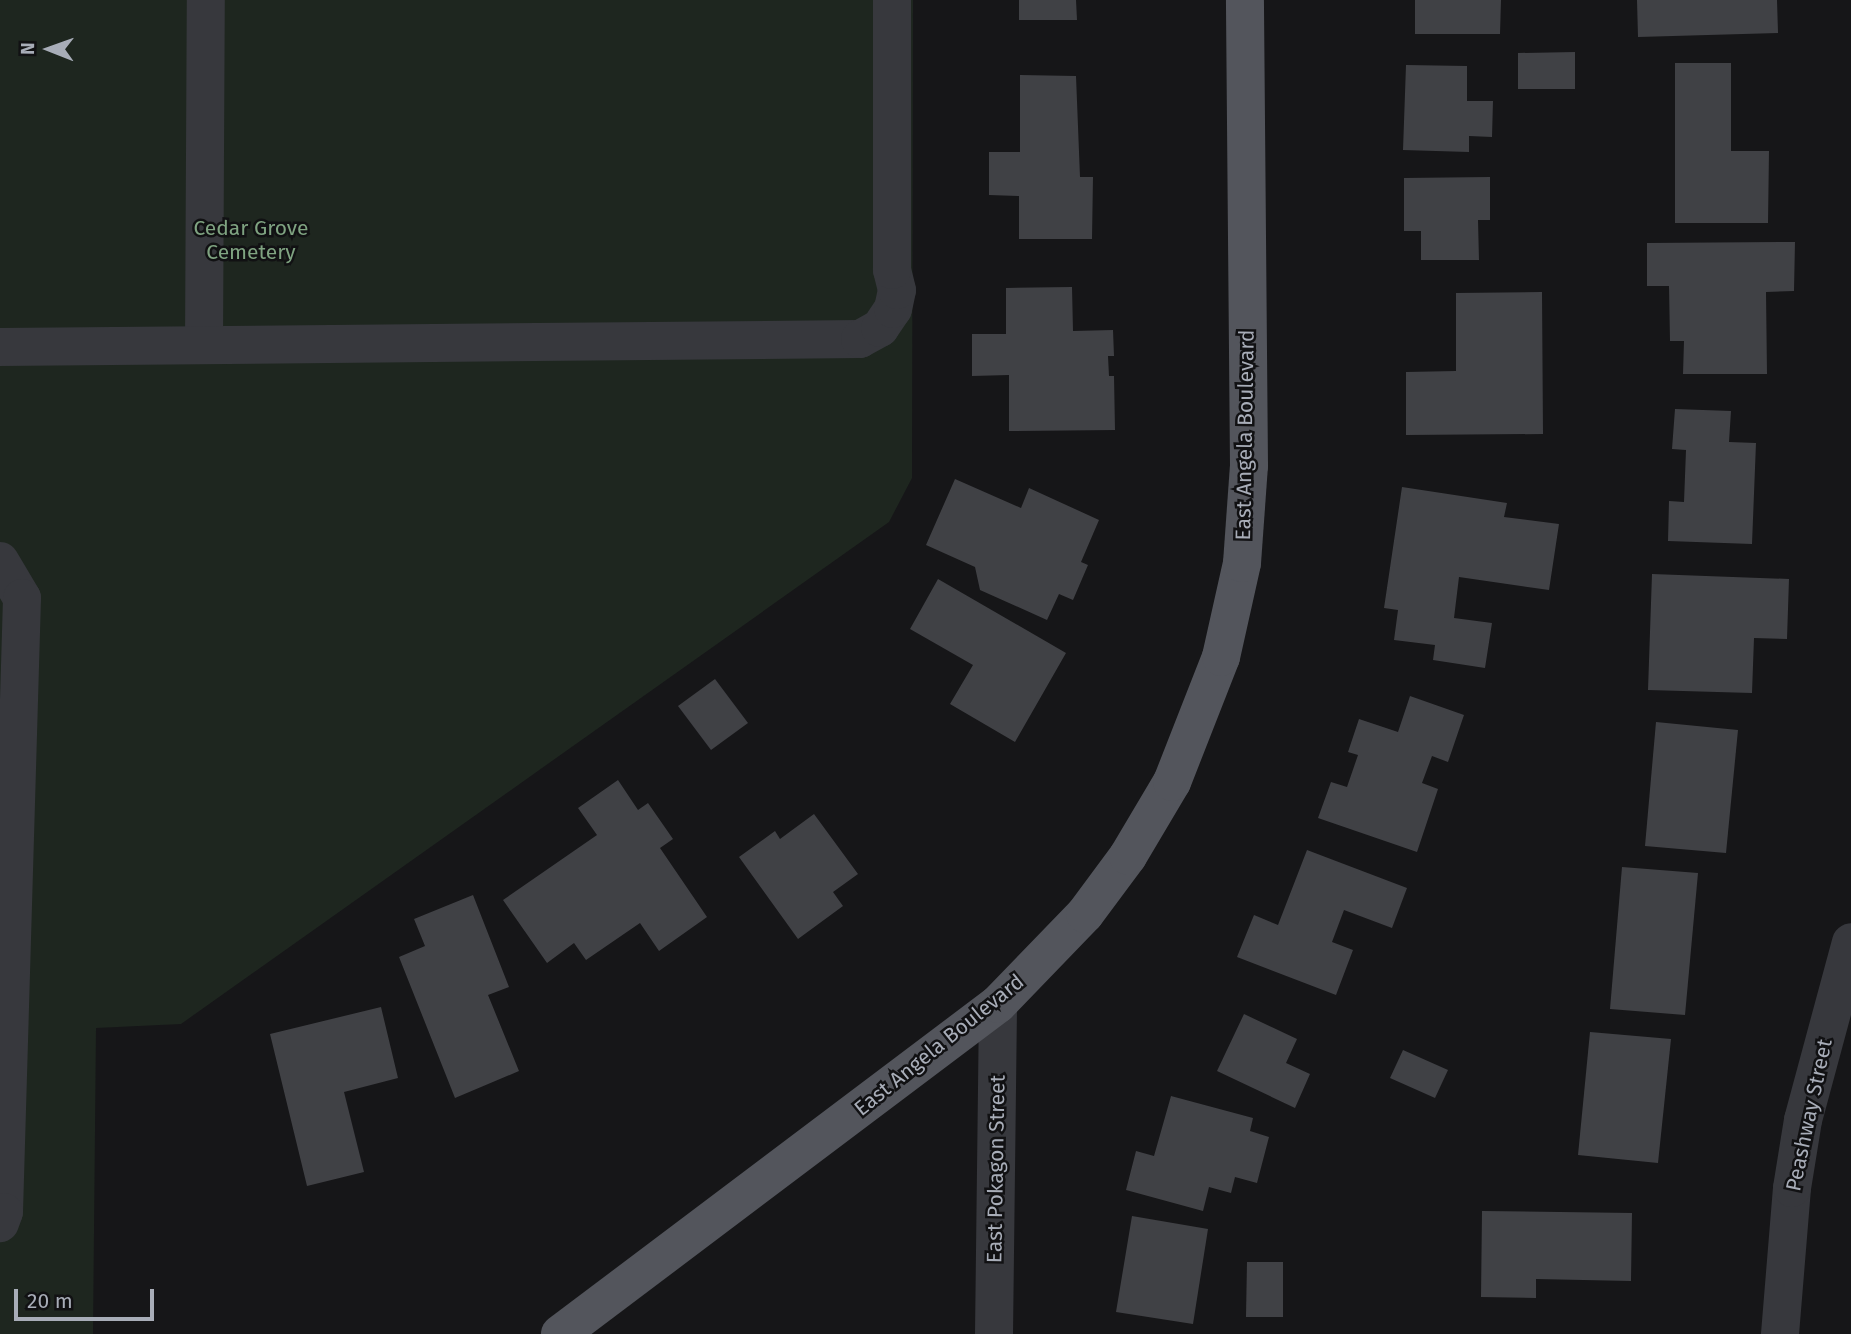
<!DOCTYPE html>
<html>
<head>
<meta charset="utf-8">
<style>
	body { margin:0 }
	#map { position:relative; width:1851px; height:1334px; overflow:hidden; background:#161618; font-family:"Fira Sans",sans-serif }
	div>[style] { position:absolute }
	.green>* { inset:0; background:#1e261f }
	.building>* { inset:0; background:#404145 }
	.minor>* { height:38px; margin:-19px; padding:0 19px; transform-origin:19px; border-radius:19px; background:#37383d }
	.major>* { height:38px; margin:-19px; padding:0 19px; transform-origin:19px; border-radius:19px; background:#53555c }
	span { translate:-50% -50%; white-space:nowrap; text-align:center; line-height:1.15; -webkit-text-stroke:5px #111113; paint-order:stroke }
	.park-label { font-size:21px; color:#7fa381 }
	.street-label { font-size:21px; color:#a8adb8 }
	.north { position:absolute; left:14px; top:14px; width:70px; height:70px; -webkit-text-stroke:5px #111113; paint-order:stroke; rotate:271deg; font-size:19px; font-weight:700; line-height:28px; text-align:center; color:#a8adb8 }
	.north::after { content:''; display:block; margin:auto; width:24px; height:32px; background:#a8adb8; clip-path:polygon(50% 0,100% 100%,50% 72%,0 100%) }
	.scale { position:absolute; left:14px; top:1289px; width:140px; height:32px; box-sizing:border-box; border:4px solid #a8adb8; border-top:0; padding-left:9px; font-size:21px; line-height:24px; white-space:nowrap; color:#a8adb8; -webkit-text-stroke:5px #111113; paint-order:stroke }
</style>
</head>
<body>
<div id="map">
	<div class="green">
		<div style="clip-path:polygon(0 0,913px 0,912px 478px,889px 522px,181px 1024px,96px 1028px,93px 1334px,0 1334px)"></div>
	</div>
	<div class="building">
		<div style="clip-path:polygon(1019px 0,1076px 0,1077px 20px,1019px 20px)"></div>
		<div style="clip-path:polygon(1415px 0,1501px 0,1500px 34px,1415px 34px)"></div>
		<div style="clip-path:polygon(1637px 0,1777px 0,1778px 33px,1638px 37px)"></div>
		<div style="clip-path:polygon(1575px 52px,1575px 89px,1518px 89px,1518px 53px)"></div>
		<div style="clip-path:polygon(1675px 63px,1731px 63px,1731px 151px,1769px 151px,1768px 223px,1675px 223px)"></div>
		<div style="clip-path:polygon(1406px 65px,1467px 66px,1467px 101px,1493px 101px,1492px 137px,1469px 136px,1469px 152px,1403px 150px)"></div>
		<div style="clip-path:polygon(1020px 75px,1076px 76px,1080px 177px,1093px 177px,1092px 239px,1019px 239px,1019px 196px,989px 195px,989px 152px,1020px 152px)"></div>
		<div style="clip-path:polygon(1490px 177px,1490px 220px,1478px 220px,1479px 260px,1421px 260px,1421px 231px,1404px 231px,1404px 178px)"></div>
		<div style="clip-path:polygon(1795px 242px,1794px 291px,1766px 292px,1767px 374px,1683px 374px,1684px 341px,1670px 341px,1669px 286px,1647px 286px,1647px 243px)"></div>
		<div style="clip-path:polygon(1072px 287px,1073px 331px,1113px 330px,1114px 356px,1108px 356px,1109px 376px,1114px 376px,1115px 430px,1009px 431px,1009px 375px,972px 376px,972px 334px,1006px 334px,1006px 288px)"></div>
		<div style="clip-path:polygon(1542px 292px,1543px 434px,1406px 435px,1406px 372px,1456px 371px,1456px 293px)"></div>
		<div style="clip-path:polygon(1675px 409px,1731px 411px,1729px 442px,1756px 443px,1752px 544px,1668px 541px,1669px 501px,1684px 502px,1686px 450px,1672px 449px)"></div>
		<div style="clip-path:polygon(955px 479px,1021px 508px,1029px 488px,1099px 520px,1081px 562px,1088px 565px,1073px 600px,1059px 594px,1047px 620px,980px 590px,975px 567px,926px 545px)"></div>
		<div style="clip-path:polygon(1402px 487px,1507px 503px,1504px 517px,1559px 524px,1549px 590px,1459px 577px,1454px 618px,1492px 623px,1485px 668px,1433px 660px,1435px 645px,1394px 640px,1398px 610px,1384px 608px)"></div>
		<div style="clip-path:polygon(1652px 574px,1789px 579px,1787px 639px,1754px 638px,1752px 693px,1648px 690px)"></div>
		<div style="clip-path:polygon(938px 579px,1066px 653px,1015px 742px,950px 704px,973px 665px,910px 629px)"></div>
		<div style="clip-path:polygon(715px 679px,748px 723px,711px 750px,678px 706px)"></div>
		<div style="clip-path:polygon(1410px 696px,1464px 715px,1448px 762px,1432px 756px,1422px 783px,1438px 789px,1417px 852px,1318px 818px,1331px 782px,1347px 787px,1358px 755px,1348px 752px,1359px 719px,1398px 732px)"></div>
		<div style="clip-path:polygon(1656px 722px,1738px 730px,1726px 853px,1645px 846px)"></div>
		<div style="clip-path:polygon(618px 780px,638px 810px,648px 803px,673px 839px,660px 848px,707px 917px,659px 951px,640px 923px,586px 960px,574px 943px,547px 963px,503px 900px,597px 835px,578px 808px)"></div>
		<div style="clip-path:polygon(814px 814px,858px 874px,833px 892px,843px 906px,798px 939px,739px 857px,775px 831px,780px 839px)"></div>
		<div style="clip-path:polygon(1307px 850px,1407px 888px,1392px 928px,1344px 910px,1332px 942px,1353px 950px,1336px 995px,1237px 957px,1254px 915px,1278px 925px)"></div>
		<div style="clip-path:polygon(1622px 867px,1698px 873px,1685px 1015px,1610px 1009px)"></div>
		<div style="clip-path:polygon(473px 895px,509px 987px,488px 995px,519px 1071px,455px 1098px,399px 957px,425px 946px,414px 919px)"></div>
		<div style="clip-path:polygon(381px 1007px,398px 1078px,344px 1092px,364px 1172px,307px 1186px,270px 1034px)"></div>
		<div style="clip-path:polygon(1244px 1014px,1297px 1039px,1286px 1063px,1310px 1074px,1295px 1108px,1217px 1071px)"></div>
		<div style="clip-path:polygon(1590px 1032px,1671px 1039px,1658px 1163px,1578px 1155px)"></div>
		<div style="clip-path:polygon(1403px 1050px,1448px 1070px,1435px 1098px,1390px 1078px)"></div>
		<div style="clip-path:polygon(1171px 1096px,1253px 1118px,1250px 1131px,1269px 1137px,1257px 1183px,1235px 1177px,1231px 1193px,1209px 1187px,1203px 1211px,1126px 1190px,1136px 1151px,1154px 1156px)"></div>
		<div style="clip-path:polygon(1482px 1211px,1632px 1213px,1631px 1281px,1536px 1279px,1536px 1298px,1481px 1297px)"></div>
		<div style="clip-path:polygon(1132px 1216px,1208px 1229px,1193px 1324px,1116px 1312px)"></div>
		<div style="clip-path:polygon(1247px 1262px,1283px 1262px,1283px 1317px,1246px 1317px)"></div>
	</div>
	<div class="minor">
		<div style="left:204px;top:344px;width:344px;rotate:-89.7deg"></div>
		<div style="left:0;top:347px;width:860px;rotate:-0.53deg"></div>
		<div style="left:860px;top:339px;width:23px;rotate:-29deg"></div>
		<div style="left:880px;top:328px;width:23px;rotate:-56deg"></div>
		<div style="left:893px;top:309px;width:19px;rotate:-78deg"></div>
		<div style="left:897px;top:290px;width:21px;rotate:-104deg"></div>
		<div style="left:892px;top:270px;width:270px;rotate:-90deg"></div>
		<div style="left:0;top:561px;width:43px;rotate:59.3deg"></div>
		<div style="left:22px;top:598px;width:614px;rotate:91.68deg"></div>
		<div style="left:4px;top:1212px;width:12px;rotate:110deg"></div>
		<div style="left:994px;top:1334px;width:330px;rotate:-89.3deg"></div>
		<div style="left:1780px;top:1334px;width:146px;rotate:-85.3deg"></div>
		<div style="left:1792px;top:1188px;width:69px;rotate:-80.8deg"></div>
		<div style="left:1803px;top:1120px;width:184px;rotate:-74.9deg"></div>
	</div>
	<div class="major">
		<div style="left:560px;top:1334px;width:548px;rotate:-37deg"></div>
		<div style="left:998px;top:1004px;width:125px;rotate:-46deg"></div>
		<div style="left:1085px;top:914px;width:72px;rotate:-53.4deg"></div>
		<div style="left:1128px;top:856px;width:86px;rotate:-59.3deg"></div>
		<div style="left:1172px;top:782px;width:134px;rotate:-68.6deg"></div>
		<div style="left:1221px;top:657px;width:96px;rotate:-77.4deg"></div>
		<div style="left:1242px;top:563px;width:97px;rotate:-85.9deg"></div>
		<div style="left:1249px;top:466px;width:466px;rotate:-90.5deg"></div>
	</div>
	<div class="park-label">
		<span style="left:251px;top:240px">Cedar Grove<br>Cemetery</span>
	</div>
	<div class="street-label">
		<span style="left:1245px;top:435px;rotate:-89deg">East Angela Boulevard</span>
		<span style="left:939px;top:1045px;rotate:-39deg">East Angela Boulevard</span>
		<span style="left:1809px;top:1115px;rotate:-78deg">Peashway Street</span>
		<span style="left:996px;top:1169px;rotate:-89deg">East Pokagon Street</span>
	</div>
	<div class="north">N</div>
	<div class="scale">20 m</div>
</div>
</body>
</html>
